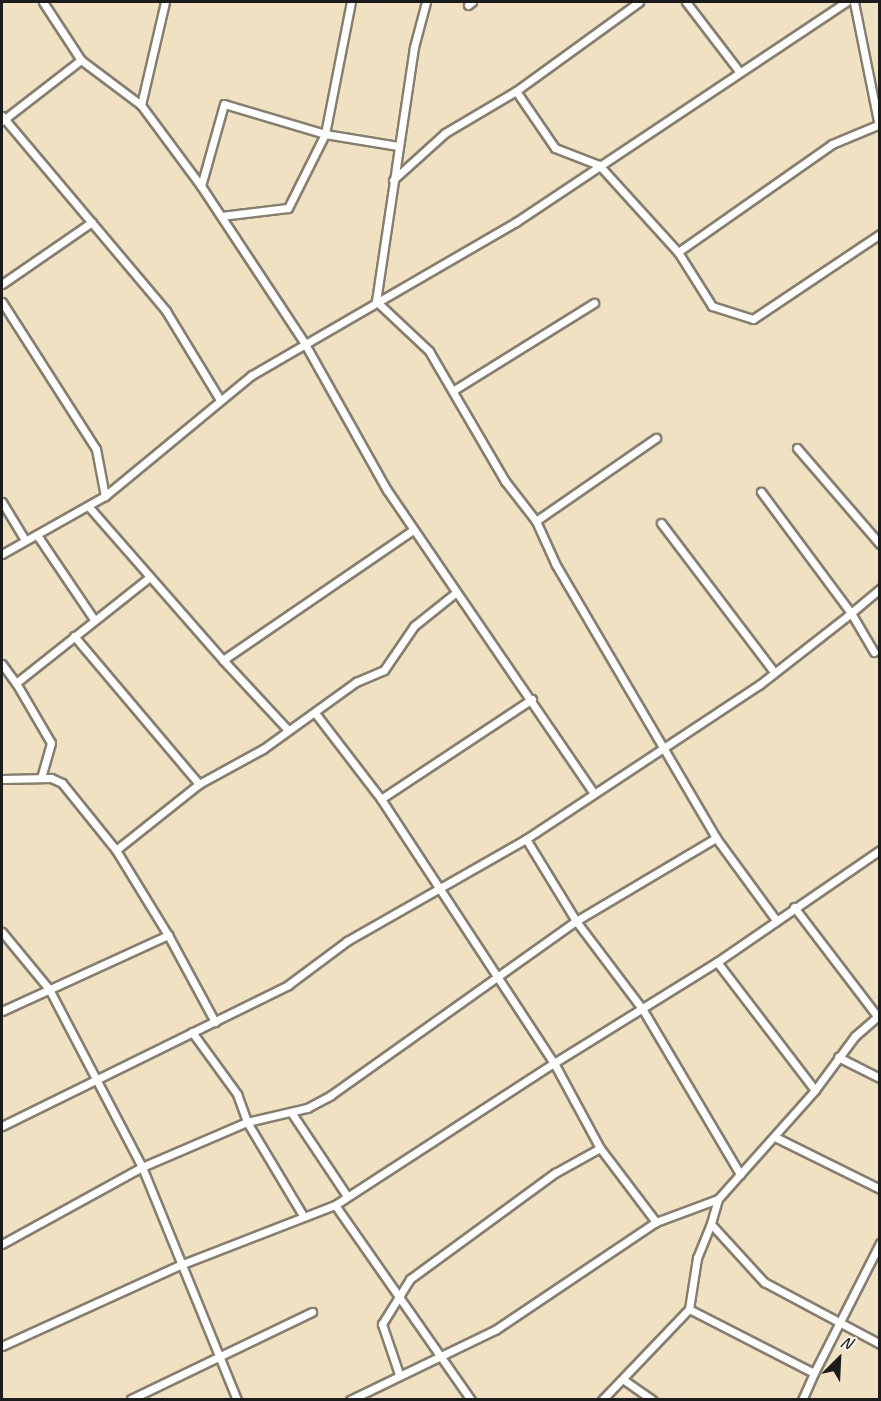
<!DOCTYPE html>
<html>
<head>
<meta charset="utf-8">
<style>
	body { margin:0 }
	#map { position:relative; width:881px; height:1401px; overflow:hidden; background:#f0e1c2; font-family:Caveat,sans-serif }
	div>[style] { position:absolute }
	.roads { filter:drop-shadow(2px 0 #867e6f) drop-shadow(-2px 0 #867e6f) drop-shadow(0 2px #867e6f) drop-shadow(0 -2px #867e6f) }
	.minor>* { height:7px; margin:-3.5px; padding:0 3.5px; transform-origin:3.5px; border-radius:3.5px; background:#fff }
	span { translate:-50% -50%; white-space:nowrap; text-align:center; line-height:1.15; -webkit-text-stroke:6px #f7f3e8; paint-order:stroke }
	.frame { position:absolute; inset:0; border:3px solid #1c1c1c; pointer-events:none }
	.north { position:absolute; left:809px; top:1329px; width:60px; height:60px; -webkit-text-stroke:4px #f7f3e8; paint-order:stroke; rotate:24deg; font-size:16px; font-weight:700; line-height:24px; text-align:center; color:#1c1c1c }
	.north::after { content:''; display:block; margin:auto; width:21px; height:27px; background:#1c1c1c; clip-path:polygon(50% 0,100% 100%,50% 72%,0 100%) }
</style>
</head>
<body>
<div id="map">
	<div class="roads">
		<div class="minor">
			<div style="left:43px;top:2px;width:69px;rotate:56.8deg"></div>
			<div style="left:81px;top:60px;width:75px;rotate:36.9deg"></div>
			<div style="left:141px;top:105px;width:101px;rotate:53.5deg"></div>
			<div style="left:201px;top:186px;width:189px;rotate:56.6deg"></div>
			<div style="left:305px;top:344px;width:167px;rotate:60.7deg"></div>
			<div style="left:387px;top:490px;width:367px;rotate:55.7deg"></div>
			<div style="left:426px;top:2px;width:47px;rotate:104.9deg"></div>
			<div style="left:414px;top:47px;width:257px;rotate:98.5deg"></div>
			<div style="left:376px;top:301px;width:73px;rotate:43.3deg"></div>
			<div style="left:429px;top:351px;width:151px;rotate:59.7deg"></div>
			<div style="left:505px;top:481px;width:51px;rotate:52.2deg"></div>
			<div style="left:536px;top:521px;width:48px;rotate:65.6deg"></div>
			<div style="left:556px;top:565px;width:316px;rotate:59.6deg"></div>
			<div style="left:716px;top:838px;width:102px;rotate:53.8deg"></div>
			<div style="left:686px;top:2px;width:87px;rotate:52.5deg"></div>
			<div style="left:854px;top:2px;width:126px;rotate:78.6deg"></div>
			<div style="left:468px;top:5px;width:5px;rotate:-37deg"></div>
			<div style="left:516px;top:91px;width:152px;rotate:-35.9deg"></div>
			<div style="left:141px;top:105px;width:106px;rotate:-76.9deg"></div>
			<div style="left:2px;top:116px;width:255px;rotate:49.9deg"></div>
			<div style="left:166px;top:311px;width:102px;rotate:58.7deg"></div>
			<div style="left:2px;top:121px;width:100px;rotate:-37.7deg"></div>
			<div style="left:393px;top:180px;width:70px;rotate:-42.1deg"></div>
			<div style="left:445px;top:133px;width:82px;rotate:-30.6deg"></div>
			<div style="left:516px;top:91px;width:69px;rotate:55.6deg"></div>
			<div style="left:555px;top:148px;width:47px;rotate:21.1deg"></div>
			<div style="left:599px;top:165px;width:118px;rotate:47.8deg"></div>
			<div style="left:678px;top:252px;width:64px;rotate:57.8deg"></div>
			<div style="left:712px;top:306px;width:43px;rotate:17.6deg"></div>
			<div style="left:753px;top:319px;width:153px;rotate:-33.8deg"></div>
			<div style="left:201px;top:186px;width:85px;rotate:-74.3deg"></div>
			<div style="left:224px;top:104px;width:105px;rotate:16.5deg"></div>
			<div style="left:325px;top:134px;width:74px;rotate:9.3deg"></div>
			<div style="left:221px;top:216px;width:67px;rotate:-6.8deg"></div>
			<div style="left:288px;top:208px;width:83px;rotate:-63.4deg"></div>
			<div style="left:325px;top:134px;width:135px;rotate:-78.9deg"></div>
			<div style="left:678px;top:252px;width:188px;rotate:-35deg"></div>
			<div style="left:832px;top:144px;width:52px;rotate:-22.6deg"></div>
			<div style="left:2px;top:284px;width:109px;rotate:-34.6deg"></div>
			<div style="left:2px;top:302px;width:174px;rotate:57.4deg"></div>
			<div style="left:96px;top:449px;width:48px;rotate:79.2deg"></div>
			<div style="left:454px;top:390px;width:165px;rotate:-31.9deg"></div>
			<div style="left:797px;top:448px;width:127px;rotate:49.2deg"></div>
			<div style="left:2px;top:502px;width:44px;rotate:58.8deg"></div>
			<div style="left:89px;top:507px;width:203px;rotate:48.8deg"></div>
			<div style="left:223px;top:660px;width:230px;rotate:-34.4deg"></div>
			<div style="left:536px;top:521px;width:146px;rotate:-34.7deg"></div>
			<div style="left:661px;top:523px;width:183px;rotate:52.8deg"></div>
			<div style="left:37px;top:535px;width:100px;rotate:56deg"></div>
			<div style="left:2px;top:554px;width:118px;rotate:-29.4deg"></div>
			<div style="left:105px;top:496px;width:190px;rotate:-39.5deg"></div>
			<div style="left:252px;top:375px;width:305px;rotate:-30.1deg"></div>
			<div style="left:516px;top:222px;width:397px;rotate:-33.7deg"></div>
			<div style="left:74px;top:636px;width:194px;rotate:49.8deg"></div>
			<div style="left:874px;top:652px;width:45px;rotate:-120.5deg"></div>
			<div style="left:851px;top:613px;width:38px;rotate:-40deg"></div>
			<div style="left:223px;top:660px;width:96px;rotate:47.1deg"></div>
			<div style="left:2px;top:664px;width:24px;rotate:54deg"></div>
			<div style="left:16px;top:683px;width:167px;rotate:-38.4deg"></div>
			<div style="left:16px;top:683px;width:69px;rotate:59.7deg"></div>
			<div style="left:51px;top:743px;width:36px;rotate:106deg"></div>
			<div style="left:532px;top:699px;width:181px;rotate:146.5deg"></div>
			<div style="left:381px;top:799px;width:316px;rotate:56.8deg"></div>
			<div style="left:554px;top:1063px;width:192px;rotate:-31.8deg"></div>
			<div style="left:717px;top:962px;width:198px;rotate:-34.5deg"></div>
			<div style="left:315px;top:713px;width:108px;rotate:52.5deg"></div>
			<div style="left:2px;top:779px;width:49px;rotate:-1.2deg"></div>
			<div style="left:51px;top:778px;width:12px;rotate:24deg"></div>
			<div style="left:62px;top:783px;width:86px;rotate:51.1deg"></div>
			<div style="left:526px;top:839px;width:96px;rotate:58.6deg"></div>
			<div style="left:576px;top:921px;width:111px;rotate:53deg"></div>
			<div style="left:643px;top:1010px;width:191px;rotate:59.4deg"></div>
			<div style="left:794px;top:907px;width:137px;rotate:52.7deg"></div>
			<div style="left:2px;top:932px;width:74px;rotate:50.5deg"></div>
			<div style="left:49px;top:989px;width:201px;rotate:62.4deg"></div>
			<div style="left:142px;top:1167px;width:252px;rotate:67.8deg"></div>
			<div style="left:168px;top:935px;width:100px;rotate:-121.5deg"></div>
			<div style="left:116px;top:850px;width:106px;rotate:-38.5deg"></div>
			<div style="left:199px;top:784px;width:73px;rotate:-28.7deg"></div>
			<div style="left:263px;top:749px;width:115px;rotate:-35.8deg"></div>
			<div style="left:356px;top:682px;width:30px;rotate:-23deg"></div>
			<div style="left:384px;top:670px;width:53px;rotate:-55.7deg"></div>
			<div style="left:414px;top:626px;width:51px;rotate:-38.7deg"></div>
			<div style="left:717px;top:962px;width:161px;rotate:52.6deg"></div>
			<div style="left:2px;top:1011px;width:183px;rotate:-24.6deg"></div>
			<div style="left:168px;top:935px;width:99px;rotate:61.6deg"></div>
			<div style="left:192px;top:1032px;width:77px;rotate:54deg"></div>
			<div style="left:237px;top:1094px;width:30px;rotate:70deg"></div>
			<div style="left:247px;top:1122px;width:107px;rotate:59.1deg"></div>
			<div style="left:838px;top:1057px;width:47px;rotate:26.6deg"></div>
			<div style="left:291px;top:1112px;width:101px;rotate:56.3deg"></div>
			<div style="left:2px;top:1126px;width:319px;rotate:-26.2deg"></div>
			<div style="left:288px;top:985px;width:74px;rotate:-36.7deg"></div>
			<div style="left:347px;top:941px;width:206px;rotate:-29.7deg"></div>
			<div style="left:526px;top:839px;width:279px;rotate:-33.5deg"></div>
			<div style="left:759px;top:685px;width:117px;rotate:-38deg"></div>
			<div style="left:851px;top:613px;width:151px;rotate:-126.6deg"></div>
			<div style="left:775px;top:1137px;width:117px;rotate:26.3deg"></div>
			<div style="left:718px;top:1199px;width:26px;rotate:106deg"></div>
			<div style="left:711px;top:1224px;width:79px;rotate:47.6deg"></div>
			<div style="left:764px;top:1282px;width:132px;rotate:28.1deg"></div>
			<div style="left:335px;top:1205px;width:238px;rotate:55.1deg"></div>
			<div style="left:2px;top:1244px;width:160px;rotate:-28.8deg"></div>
			<div style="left:142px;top:1167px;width:114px;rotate:-23.2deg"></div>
			<div style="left:247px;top:1122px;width:62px;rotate:-13.1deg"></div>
			<div style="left:307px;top:1108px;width:27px;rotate:-28deg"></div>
			<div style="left:331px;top:1095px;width:301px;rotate:-35.4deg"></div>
			<div style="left:576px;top:921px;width:163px;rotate:-30.7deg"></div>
			<div style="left:689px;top:1309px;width:52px;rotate:-81.1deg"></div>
			<div style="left:697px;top:1258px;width:37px;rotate:-68deg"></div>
			<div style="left:2px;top:1346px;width:196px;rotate:-24.5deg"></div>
			<div style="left:180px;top:1265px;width:166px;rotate:-21.2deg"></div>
			<div style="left:335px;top:1205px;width:261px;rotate:-33deg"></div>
			<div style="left:554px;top:1063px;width:97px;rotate:61.6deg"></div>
			<div style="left:600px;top:1148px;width:93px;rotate:52.9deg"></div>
			<div style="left:399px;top:1374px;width:53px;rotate:-108.8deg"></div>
			<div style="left:382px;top:1324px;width:53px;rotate:-58.1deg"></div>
			<div style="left:410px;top:1279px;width:180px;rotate:-36.2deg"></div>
			<div style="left:555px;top:1173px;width:51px;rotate:-29.1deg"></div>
			<div style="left:624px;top:1380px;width:35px;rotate:35deg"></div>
			<div style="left:131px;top:1399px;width:201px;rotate:-25.7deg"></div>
			<div style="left:350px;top:1400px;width:161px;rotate:-25.8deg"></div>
			<div style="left:495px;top:1330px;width:194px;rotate:-33.9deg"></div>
			<div style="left:656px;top:1222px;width:66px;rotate:-20.4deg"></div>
			<div style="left:718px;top:1199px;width:146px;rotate:-48.3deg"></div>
			<div style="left:815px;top:1090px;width:67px;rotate:-53.5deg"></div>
			<div style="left:855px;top:1036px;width:33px;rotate:-41deg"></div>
			<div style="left:602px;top:1400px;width:126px;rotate:-46.3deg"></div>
			<div style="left:689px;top:1309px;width:140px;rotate:27.1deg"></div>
			<div style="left:814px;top:1373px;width:146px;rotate:-63.1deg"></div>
			<div style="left:802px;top:1400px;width:30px;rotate:-66deg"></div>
		</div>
	</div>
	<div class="frame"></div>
	<div class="north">N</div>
</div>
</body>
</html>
